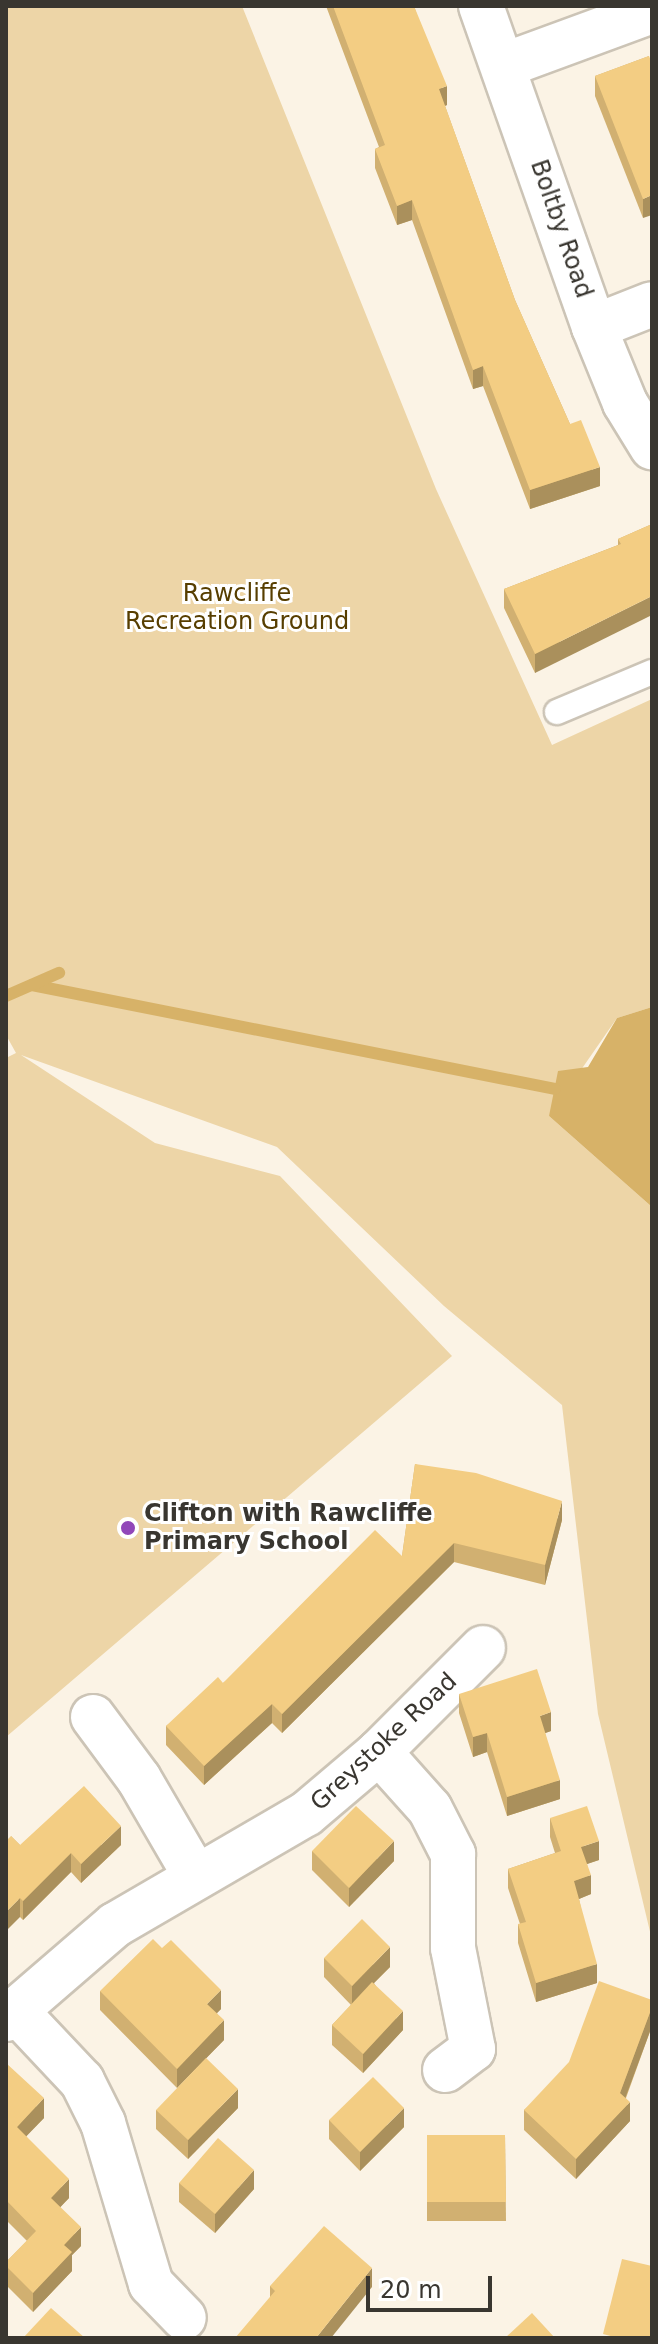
<!DOCTYPE html>
<html>
<head>
<meta charset="utf-8">
<style>
	body { margin:0 }
	#map { position:relative; width:658px; height:2344px; overflow:hidden; background:#fbf3e5; font-family:"DejaVu Sans",sans-serif }
	div>[style] { position:absolute }
	.green>* { inset:0; background:#edd5a7 }
	.water>* { inset:0; background:#d7b268 }
	.stream>* { height:12px; margin:-6px; padding:0 6px; transform-origin:6px; border-radius:6px; background:#d7b268 }
	.roads { filter:drop-shadow(2px 0 #ccc4b6) drop-shadow(-2px 0 #ccc4b6) drop-shadow(0 2px #ccc4b6) drop-shadow(0 -2px #ccc4b6) }
	.lane>* { height:24px; margin:-12px; padding:0 12px; transform-origin:12px; border-radius:12px; background:#fff }
	.street>* { height:44px; margin:-22px; padding:0 22px; transform-origin:22px; border-radius:22px; background:#fff }
	.wall>* { inset:0; background:#d1b071 }
	.shaded-wall>* { inset:0; background:#aa905c }
	.building>* { inset:0; background:#f3cd83 }
	.dots>* { width:22px; height:22px; translate:-50% -50%; box-sizing:border-box; border:4px solid #fff; border-radius:50% }
	span { translate:-50% -50%; white-space:nowrap; text-align:center; line-height:1.15; -webkit-text-stroke:6px #fff; paint-order:stroke }
	.street-label { font-size:24px; color:#393630 }
	.park-label { font-size:24px; color:#573e00 }
	.poi-label { font-size:24px; color:#393630; font-weight:700 }
	.left { translate:0 -50%; text-align:left }
	.frame { position:absolute; inset:0; border:8px solid #393630; pointer-events:none }
	.scale { position:absolute; left:366px; top:2276px; width:126px; height:36px; box-sizing:border-box; border:4px solid #393630; border-top:0; padding-left:10px; font-size:24px; line-height:28px; white-space:nowrap; color:#393630; -webkit-text-stroke:6px #fff; paint-order:stroke }
</style>
</head>
<body>
<div id="map">
	<div class="green">
		<div style="clip-path:polygon(6px 6px,242px 6px,436px 489px,552px 745px,652px 699px,652px 1007px,617px 1018px,549px 1116px,652px 1207px,652px 1940px,598px 1714px,562px 1405px,444px 1306px,277px 1147px,21px 1055px,155px 1143px,280px 1176px,452px 1356px,6px 1737px,6px 1058px,16px 1053px,6px 1035px)"></div>
	</div>
	<div class="water">
		<div style="clip-path:polygon(652px 1007px,652px 1207px,549px 1116px,558px 1071px,588px 1067px,617px 1018px)"></div>
	</div>
	<div class="stream">
		<div style="left:32px;top:985px;width:533px;rotate:11.25deg"></div>
		<div style="left:6px;top:996px;width:58px;rotate:-23.5deg"></div>
	</div>
	<div class="roads">
		<div class="lane">
			<div style="left:557px;top:712px;width:103px;rotate:-22.8deg"></div>
		</div>
		<div class="street">
			<div style="left:481px;top:6px;width:340px;rotate:70.6deg"></div>
			<div style="left:594px;top:327px;width:82px;rotate:67.8deg"></div>
			<div style="left:625px;top:403px;width:52px;rotate:58.5deg"></div>
			<div style="left:505px;top:65px;width:157px;rotate:-20.2deg"></div>
			<div style="left:594px;top:327px;width:62px;rotate:-21.6deg"></div>
			<div style="left:93px;top:1717px;width:77px;rotate:53.4deg"></div>
			<div style="left:139px;top:1779px;width:113px;rotate:59.8deg"></div>
			<div style="left:379px;top:1752px;width:76px;rotate:48.2deg"></div>
			<div style="left:430px;top:1809px;width:51px;rotate:62.9deg"></div>
			<div style="left:453px;top:1854px;width:94px;rotate:90deg"></div>
			<div style="left:453px;top:1948px;width:103px;rotate:78.8deg"></div>
			<div style="left:473px;top:2049px;width:35px;rotate:143deg"></div>
			<div style="left:15px;top:2010px;width:98px;rotate:46.7deg"></div>
			<div style="left:82px;top:2081px;width:47px;rotate:63.4deg"></div>
			<div style="left:103px;top:2123px;width:168px;rotate:73.4deg"></div>
			<div style="left:151px;top:2284px;width:47px;rotate:45.9deg"></div>
			<div style="left:6px;top:2019px;width:144px;rotate:-40.8deg"></div>
			<div style="left:115px;top:1925px;width:221px;rotate:-30.2deg"></div>
			<div style="left:306px;top:1814px;width:96px;rotate:-40.3deg"></div>
			<div style="left:379px;top:1752px;width:147px;rotate:-45deg"></div>
		</div>
	</div>
	<div class="wall">
		<div style="clip-path:polygon(326px 6px,414px 6px,447px 105px,445px 106px,515px 300px,570px 424px,600px 486px,530px 509px,483px 386px,473px 389px,412px 220px,397px 225px,375px 168px,375px 149px,379px 147px)"></div>
		<div style="clip-path:polygon(649px 56px,643px 218px,595px 96px,595px 76px)"></div>
		<div style="clip-path:polygon(652px 524px,535px 673px,504px 608px,504px 589px,618px 545px,618px 539px)"></div>
		<div style="clip-path:polygon(415px 1464px,562px 1520px,545px 1585px,454px 1562px,282px 1733px,272px 1723px,204px 1785px,166px 1745px,166px 1726px,223px 1683px,402px 1556px)"></div>
		<div style="clip-path:polygon(459px 1694px,551px 1731px,545px 1733px,560px 1799px,507px 1816px,487px 1752px,473px 1757px,459px 1713px)"></div>
		<div style="clip-path:polygon(550px 1818px,599px 1860px,587px 1864px,591px 1894px,579px 1899px,597px 1983px,536px 2002px,518px 1943px,518px 1924px,520px 1924px,508px 1888px,508px 1869px,555px 1853px,550px 1837px)"></div>
		<div style="clip-path:polygon(11px 1836px,20px 1845px,121px 1845px,81px 1883px,71px 1872px,23px 1920px,20px 1917px)"></div>
		<div style="clip-path:polygon(312px 1851px,394px 1861px,349px 1907px,312px 1870px)"></div>
		<div style="clip-path:polygon(324px 1958px,390px 1967px,374px 1983px,403px 2030px,363px 2073px,332px 2045px,332px 2025px,351px 2005px,324px 1977px)"></div>
		<div style="clip-path:polygon(100px 1991px,221px 2009px,217px 2013px,224px 2040px,177px 2088px,100px 2010px)"></div>
		<div style="clip-path:polygon(652px 2000px,652px 2026px,626px 2098px,630px 2121px,576px 2179px,524px 2130px,524px 2110px)"></div>
		<div style="clip-path:polygon(6px 2063px,44px 2118px,26px 2136px,69px 2198px,60px 2207px,81px 2246px,72px 2255px,72px 2271px,33px 2312px,6px 2285px,6px 2262px,27px 2241px,6px 2220px)"></div>
		<div style="clip-path:polygon(238px 2108px,188px 2159px,156px 2129px,156px 2110px)"></div>
		<div style="clip-path:polygon(329px 2120px,404px 2127px,360px 2171px,329px 2139px)"></div>
		<div style="clip-path:polygon(427px 2135px,505px 2135px,506px 2221px,427px 2221px)"></div>
		<div style="clip-path:polygon(179px 2183px,254px 2189px,215px 2233px,179px 2202px)"></div>
		<div style="clip-path:polygon(270px 2286px,372px 2287px,270px 2298px)"></div>
	</div>
	<div class="shaded-wall">
		<div style="clip-path:polygon(447px 86px,447px 105px,439px 108px,439px 89px)"></div>
		<div style="clip-path:polygon(652px 195px,652px 215px,643px 218px,643px 199px)"></div>
		<div style="clip-path:polygon(412px 200px,412px 220px,397px 225px,397px 206px)"></div>
		<div style="clip-path:polygon(483px 366px,483px 386px,473px 389px,473px 370px)"></div>
		<div style="clip-path:polygon(600px 467px,600px 486px,530px 509px,530px 490px)"></div>
		<div style="clip-path:polygon(652px 596px,652px 615px,535px 673px,535px 654px)"></div>
		<div style="clip-path:polygon(562px 1501px,562px 1520px,545px 1585px,545px 1565px)"></div>
		<div style="clip-path:polygon(454px 1543px,454px 1562px,282px 1733px,282px 1714px)"></div>
		<div style="clip-path:polygon(272px 1704px,272px 1723px,204px 1785px,204px 1766px)"></div>
		<div style="clip-path:polygon(551px 1712px,551px 1731px,540px 1735px,540px 1716px)"></div>
		<div style="clip-path:polygon(487px 1733px,487px 1752px,473px 1757px,473px 1737px)"></div>
		<div style="clip-path:polygon(560px 1780px,560px 1799px,507px 1816px,507px 1797px)"></div>
		<div style="clip-path:polygon(121px 1826px,121px 1845px,81px 1883px,81px 1864px)"></div>
		<div style="clip-path:polygon(394px 1841px,394px 1861px,349px 1907px,349px 1888px)"></div>
		<div style="clip-path:polygon(599px 1841px,599px 1860px,581px 1866px,581px 1847px)"></div>
		<div style="clip-path:polygon(71px 1853px,71px 1872px,23px 1920px,23px 1901px)"></div>
		<div style="clip-path:polygon(591px 1875px,591px 1894px,574px 1901px,574px 1881px)"></div>
		<div style="clip-path:polygon(20px 1898px,20px 1917px,6px 1931px,6px 1912px)"></div>
		<div style="clip-path:polygon(390px 1947px,390px 1967px,352px 2005px,352px 1986px)"></div>
		<div style="clip-path:polygon(597px 1964px,597px 1983px,536px 2002px,536px 1983px)"></div>
		<div style="clip-path:polygon(221px 1990px,221px 2009px,207px 2023px,207px 2004px)"></div>
		<div style="clip-path:polygon(652px 2007px,652px 2026px,620px 2112px,630px 2102px,630px 2121px,576px 2179px,576px 2159px,620px 2093px)"></div>
		<div style="clip-path:polygon(403px 2011px,403px 2030px,363px 2073px,363px 2054px)"></div>
		<div style="clip-path:polygon(224px 2020px,224px 2040px,177px 2088px,177px 2069px)"></div>
		<div style="clip-path:polygon(238px 2089px,238px 2108px,188px 2159px,188px 2140px)"></div>
		<div style="clip-path:polygon(44px 2098px,44px 2118px,17px 2146px,17px 2127px)"></div>
		<div style="clip-path:polygon(404px 2108px,404px 2127px,360px 2171px,360px 2152px)"></div>
		<div style="clip-path:polygon(254px 2170px,254px 2189px,215px 2233px,215px 2214px)"></div>
		<div style="clip-path:polygon(69px 2179px,69px 2198px,51px 2217px,51px 2198px)"></div>
		<div style="clip-path:polygon(81px 2227px,81px 2246px,72px 2255px,72px 2271px,33px 2312px,33px 2293px,64px 2245px)"></div>
		<div style="clip-path:polygon(372px 2268px,372px 2287px,331px 2338px,316px 2338px)"></div>
	</div>
	<div class="building">
		<div style="clip-path:polygon(333px 6px,414px 6px,447px 86px,439px 89px,515px 300px,570px 424px,581px 420px,600px 467px,530px 490px,483px 366px,473px 370px,412px 200px,397px 206px,375px 149px,385px 145px)"></div>
		<div style="clip-path:polygon(649px 56px,652px 63px,652px 195px,643px 199px,595px 76px)"></div>
		<div style="clip-path:polygon(652px 524px,652px 596px,535px 654px,504px 589px,621px 544px,618px 539px)"></div>
		<div style="clip-path:polygon(415px 1464px,476px 1473px,562px 1501px,545px 1565px,454px 1543px,282px 1714px,272px 1704px,204px 1766px,166px 1726px,218px 1677px,223px 1683px,375px 1530px,402px 1556px)"></div>
		<div style="clip-path:polygon(537px 1669px,551px 1712px,540px 1716px,560px 1780px,507px 1797px,487px 1733px,473px 1737px,459px 1694px)"></div>
		<div style="clip-path:polygon(84px 1786px,121px 1826px,81px 1864px,71px 1853px,23px 1901px,20px 1898px,6px 1912px,6px 1841px,11px 1836px,20px 1845px)"></div>
		<div style="clip-path:polygon(356px 1806px,394px 1841px,349px 1888px,312px 1851px)"></div>
		<div style="clip-path:polygon(587px 1806px,599px 1841px,581px 1847px,591px 1875px,574px 1881px,597px 1964px,536px 1983px,518px 1924px,526px 1922px,508px 1869px,561px 1851px,550px 1818px)"></div>
		<div style="clip-path:polygon(362px 1919px,390px 1947px,352px 1986px,324px 1958px)"></div>
		<div style="clip-path:polygon(153px 1939px,162px 1948px,171px 1940px,221px 1990px,207px 2004px,224px 2020px,177px 2069px,100px 1991px)"></div>
		<div style="clip-path:polygon(599px 1981px,652px 2000px,652px 2007px,620px 2093px,630px 2102px,576px 2159px,524px 2110px,569px 2062px)"></div>
		<div style="clip-path:polygon(372px 1982px,403px 2011px,363px 2054px,332px 2025px)"></div>
		<div style="clip-path:polygon(206px 2058px,238px 2089px,188px 2140px,156px 2110px)"></div>
		<div style="clip-path:polygon(6px 2063px,44px 2098px,17px 2127px,69px 2179px,51px 2198px,81px 2227px,64px 2245px,72px 2252px,33px 2293px,6px 2266px,6px 2262px,36px 2231px,6px 2200px)"></div>
		<div style="clip-path:polygon(373px 2077px,404px 2108px,360px 2152px,329px 2120px)"></div>
		<div style="clip-path:polygon(427px 2135px,505px 2135px,506px 2202px,427px 2202px)"></div>
		<div style="clip-path:polygon(218px 2138px,254px 2170px,215px 2214px,179px 2183px)"></div>
		<div style="clip-path:polygon(324px 2226px,372px 2268px,316px 2338px,235px 2338px,275px 2291px,270px 2286px)"></div>
		<div style="clip-path:polygon(622px 2259px,652px 2266px,652px 2338px,618px 2338px,603px 2334px)"></div>
		<div style="clip-path:polygon(51px 2308px,85px 2338px,23px 2338px)"></div>
		<div style="clip-path:polygon(532px 2313px,555px 2338px,505px 2338px)"></div>
	</div>
	<div class="dots">
		<div style="left:128px;top:1528px;background:#9147b9"></div>
	</div>
	<div class="street-label">
		<span style="left:561px;top:229px;rotate:71deg">Boltby Road</span>
		<span style="left:384px;top:1742px;rotate:-43deg">Greystoke Road</span>
	</div>
	<div class="park-label">
		<span style="left:237px;top:608px">Rawcliffe<br>Recreation Ground</span>
	</div>
	<div class="poi-label">
		<span class="left" style="left:144px;top:1528px">Clifton with Rawcliffe<br>Primary School</span>
	</div>
	<div class="frame"></div>
	<div class="scale">20 m</div>
</div>
</body>
</html>
